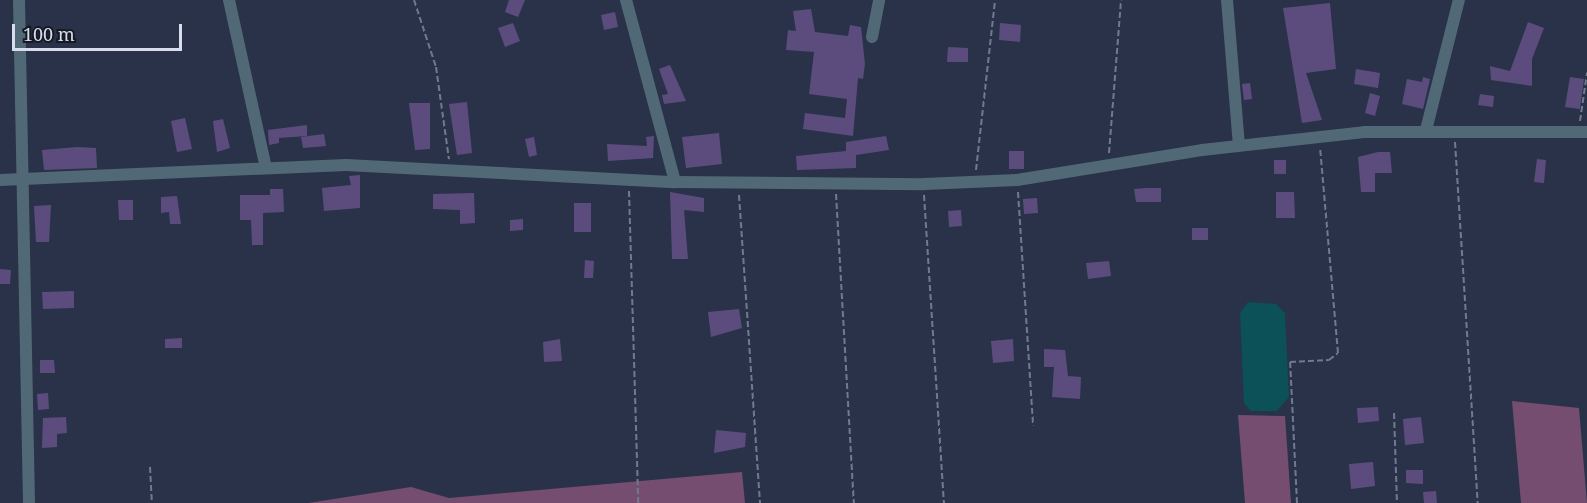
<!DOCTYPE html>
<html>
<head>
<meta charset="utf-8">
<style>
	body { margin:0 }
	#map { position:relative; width:1587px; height:503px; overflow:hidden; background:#293249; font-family:"Noto Serif",serif }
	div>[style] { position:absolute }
	.green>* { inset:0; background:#744d70 }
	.water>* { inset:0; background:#0b5157 }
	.building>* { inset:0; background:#5c4c7d }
	.path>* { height:2px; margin-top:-1px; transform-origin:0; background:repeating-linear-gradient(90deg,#71798d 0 6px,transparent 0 9px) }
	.minor>* { height:12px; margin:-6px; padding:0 6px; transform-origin:6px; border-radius:6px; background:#516977 }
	span { translate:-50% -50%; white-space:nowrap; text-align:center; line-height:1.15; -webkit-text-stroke:5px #161a25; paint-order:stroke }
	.scale { position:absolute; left:12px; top:24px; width:170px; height:27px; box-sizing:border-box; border:3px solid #d7ddec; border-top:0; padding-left:8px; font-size:18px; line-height:21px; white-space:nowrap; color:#d7ddec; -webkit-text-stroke:4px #161a25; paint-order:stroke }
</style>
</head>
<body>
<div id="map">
	<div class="green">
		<div style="clip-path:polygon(1512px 401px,1579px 408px,1587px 503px,1521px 503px)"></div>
		<div style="clip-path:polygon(1238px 415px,1285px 416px,1291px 503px,1245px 503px)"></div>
		<div style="clip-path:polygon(742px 472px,745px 503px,308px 503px,411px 487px,449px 498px)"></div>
	</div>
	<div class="water">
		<div style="clip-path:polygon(1248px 302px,1276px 304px,1285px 313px,1289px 397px,1277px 411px,1251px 411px,1244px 403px,1240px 313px)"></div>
	</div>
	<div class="building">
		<div style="clip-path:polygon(509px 0,525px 0,518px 17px,505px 12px)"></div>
		<div style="clip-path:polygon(1330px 3px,1336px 69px,1306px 73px,1322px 120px,1302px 123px,1283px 8px)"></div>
		<div style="clip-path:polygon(811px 9px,815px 32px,848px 36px,850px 25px,861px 27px,865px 64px,863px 79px,858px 78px,853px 136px,803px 129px,805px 113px,845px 118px,847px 99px,809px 94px,814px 52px,786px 50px,788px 30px,796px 31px,793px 11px)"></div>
		<div style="clip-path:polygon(615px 12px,618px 27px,604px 30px,601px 15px)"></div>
		<div style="clip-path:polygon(1528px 22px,1544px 28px,1532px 59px,1532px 86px,1491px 80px,1490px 66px,1510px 71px)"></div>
		<div style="clip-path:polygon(513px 23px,520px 41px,505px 47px,498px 28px)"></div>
		<div style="clip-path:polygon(1000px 23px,1021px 25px,1020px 42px,999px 40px)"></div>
		<div style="clip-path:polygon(948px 47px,968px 48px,968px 62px,947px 62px)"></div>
		<div style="clip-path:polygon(670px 65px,686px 101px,664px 104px,662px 95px,668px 94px,659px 69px)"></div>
		<div style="clip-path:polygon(1356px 69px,1380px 73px,1378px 88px,1354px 84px)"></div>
		<div style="clip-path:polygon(1423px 77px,1430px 79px,1423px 109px,1402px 104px,1407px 79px,1422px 82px)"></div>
		<div style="clip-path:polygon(1570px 77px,1584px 79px,1580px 109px,1565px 107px)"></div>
		<div style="clip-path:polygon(1250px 83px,1252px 99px,1244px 100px,1242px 84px)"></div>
		<div style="clip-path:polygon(1370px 93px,1380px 96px,1375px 116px,1365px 113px)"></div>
		<div style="clip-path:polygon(1480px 94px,1494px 96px,1493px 107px,1478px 105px)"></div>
		<div style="clip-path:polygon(467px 102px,472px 153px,457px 155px,449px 104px)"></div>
		<div style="clip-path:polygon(409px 103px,430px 103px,430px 149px,415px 150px)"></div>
		<div style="clip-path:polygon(185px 118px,192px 149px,177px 152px,171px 121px)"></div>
		<div style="clip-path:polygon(223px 119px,230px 148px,217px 152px,213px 121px)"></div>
		<div style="clip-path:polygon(307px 125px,307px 136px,279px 138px,279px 143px,269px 145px,268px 130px)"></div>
		<div style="clip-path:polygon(719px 133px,722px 164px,686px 168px,682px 137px)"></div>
		<div style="clip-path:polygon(324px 134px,326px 146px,303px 148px,301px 137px)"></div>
		<div style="clip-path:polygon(654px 136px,653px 158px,608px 161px,607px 144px,647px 146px,646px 137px)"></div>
		<div style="clip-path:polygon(886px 136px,889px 150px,856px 155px,856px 168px,797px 170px,796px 156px,846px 151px,846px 142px)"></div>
		<div style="clip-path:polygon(534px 137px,537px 155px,529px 157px,525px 139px)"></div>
		<div style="clip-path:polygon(77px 147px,96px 148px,97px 168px,44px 170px,42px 150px)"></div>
		<div style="clip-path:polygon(1009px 151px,1024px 151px,1024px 169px,1009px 169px)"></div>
		<div style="clip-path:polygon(1378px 152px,1390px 152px,1392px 173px,1375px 173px,1375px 192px,1361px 192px,1358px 157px)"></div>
		<div style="clip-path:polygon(1537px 159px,1546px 160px,1544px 183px,1534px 182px)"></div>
		<div style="clip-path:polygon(1274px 160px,1286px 160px,1286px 174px,1274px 174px)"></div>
		<div style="clip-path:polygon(360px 175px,360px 208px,324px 211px,322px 188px,351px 185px,349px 176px)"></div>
		<div style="clip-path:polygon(1147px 188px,1161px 188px,1161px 202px,1136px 202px,1134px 189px)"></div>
		<div style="clip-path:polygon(270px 189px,283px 189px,284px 212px,263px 213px,263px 245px,252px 245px,251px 220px,240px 220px,240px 195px,270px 195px)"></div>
		<div style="clip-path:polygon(670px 192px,704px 198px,704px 212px,684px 210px,688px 259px,672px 259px)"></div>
		<div style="clip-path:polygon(1276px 192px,1294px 192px,1295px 218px,1276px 218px)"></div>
		<div style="clip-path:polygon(474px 193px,475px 223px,460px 224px,460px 210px,433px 209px,433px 194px)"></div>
		<div style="clip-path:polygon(177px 196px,181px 224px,170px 224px,169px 212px,161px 213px,161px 197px)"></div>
		<div style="clip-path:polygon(1037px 198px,1038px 213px,1024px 214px,1023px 199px)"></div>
		<div style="clip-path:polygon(118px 200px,133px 200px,133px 220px,119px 220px)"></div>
		<div style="clip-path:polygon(574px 203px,591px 203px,591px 232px,574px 232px)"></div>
		<div style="clip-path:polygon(51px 205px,49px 242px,36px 242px,34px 206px)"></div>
		<div style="clip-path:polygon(961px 210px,962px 226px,949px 227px,948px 211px)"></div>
		<div style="clip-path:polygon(523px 219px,523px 230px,510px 231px,510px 220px)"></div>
		<div style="clip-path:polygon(1192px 228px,1208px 228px,1208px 240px,1192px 240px)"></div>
		<div style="clip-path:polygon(585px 260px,594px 261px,593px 278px,584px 278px)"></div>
		<div style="clip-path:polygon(1109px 261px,1111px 276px,1088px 279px,1086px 263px)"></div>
		<div style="clip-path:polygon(0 269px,11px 270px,10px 284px,0 284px)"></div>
		<div style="clip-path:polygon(74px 291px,74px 308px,43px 309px,42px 292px)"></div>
		<div style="clip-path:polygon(739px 309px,742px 328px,711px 337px,708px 312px)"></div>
		<div style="clip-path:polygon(182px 338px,182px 348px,165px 348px,165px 339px)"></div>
		<div style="clip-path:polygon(560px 339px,562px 361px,544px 362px,543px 342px)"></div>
		<div style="clip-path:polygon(1013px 339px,1014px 361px,993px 363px,991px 341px)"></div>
		<div style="clip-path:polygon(1044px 349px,1065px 350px,1068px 376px,1081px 377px,1080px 399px,1052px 397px,1054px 367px,1044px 367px)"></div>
		<div style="clip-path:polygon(40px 360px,54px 360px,55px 373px,40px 373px)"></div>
		<div style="clip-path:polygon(48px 393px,49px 409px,38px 410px,37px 394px)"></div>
		<div style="clip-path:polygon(1378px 407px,1379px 421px,1358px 423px,1357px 408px)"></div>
		<div style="clip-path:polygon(66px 417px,67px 433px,57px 434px,57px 447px,42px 448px,43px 418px)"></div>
		<div style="clip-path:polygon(1421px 417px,1424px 443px,1405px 445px,1403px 419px)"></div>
		<div style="clip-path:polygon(716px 430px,746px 433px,745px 447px,714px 453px)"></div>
		<div style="clip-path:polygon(1373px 462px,1375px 486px,1351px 489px,1349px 464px)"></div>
		<div style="clip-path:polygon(1406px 470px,1423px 470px,1423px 484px,1406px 483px)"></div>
		<div style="clip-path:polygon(1436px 491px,1437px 503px,1424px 503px,1423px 492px)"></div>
	</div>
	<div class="path">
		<div style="left:414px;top:0;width:71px;rotate:71.8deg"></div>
		<div style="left:436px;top:67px;width:93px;rotate:82deg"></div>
		<div style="left:1580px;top:121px;width:49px;rotate:-81.7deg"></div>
		<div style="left:1455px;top:142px;width:362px;rotate:86.4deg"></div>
		<div style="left:1109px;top:153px;width:153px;rotate:-85.5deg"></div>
		<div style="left:976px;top:170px;width:171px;rotate:-83.6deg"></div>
		<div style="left:629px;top:191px;width:312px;rotate:88.3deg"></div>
		<div style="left:1018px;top:192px;width:234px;rotate:86.3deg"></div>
		<div style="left:836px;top:194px;width:310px;rotate:86.7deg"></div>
		<div style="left:739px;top:195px;width:309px;rotate:86.1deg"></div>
		<div style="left:924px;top:195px;width:309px;rotate:86.3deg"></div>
		<div style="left:1394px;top:413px;width:90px;rotate:88.1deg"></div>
		<div style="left:150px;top:467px;width:36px;rotate:87deg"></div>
		<div style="left:1297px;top:503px;width:141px;rotate:-92.8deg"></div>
		<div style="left:1290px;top:362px;width:39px;rotate:-3deg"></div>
		<div style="left:1329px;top:360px;width:11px;rotate:-38deg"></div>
		<div style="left:1338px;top:353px;width:206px;rotate:-95deg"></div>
	</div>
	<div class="minor">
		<div style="left:19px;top:0;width:503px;rotate:88.86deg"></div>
		<div style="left:229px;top:0;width:172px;rotate:77.6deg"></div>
		<div style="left:626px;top:0;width:188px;rotate:74.9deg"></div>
		<div style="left:1227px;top:0;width:145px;rotate:85.3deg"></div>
		<div style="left:872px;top:37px;width:38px;rotate:-79deg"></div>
		<div style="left:1426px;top:130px;width:134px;rotate:-75.8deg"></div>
		<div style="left:0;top:180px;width:346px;rotate:-2.5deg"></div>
		<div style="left:346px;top:165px;width:329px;rotate:3deg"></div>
		<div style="left:675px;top:182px;width:249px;rotate:0.5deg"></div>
		<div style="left:924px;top:184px;width:93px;rotate:-2.5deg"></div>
		<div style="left:1017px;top:180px;width:187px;rotate:-9.2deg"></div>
		<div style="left:1202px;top:150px;width:163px;rotate:-6.3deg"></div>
		<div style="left:1364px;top:132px;width:223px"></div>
	</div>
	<div class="scale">100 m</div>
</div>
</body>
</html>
